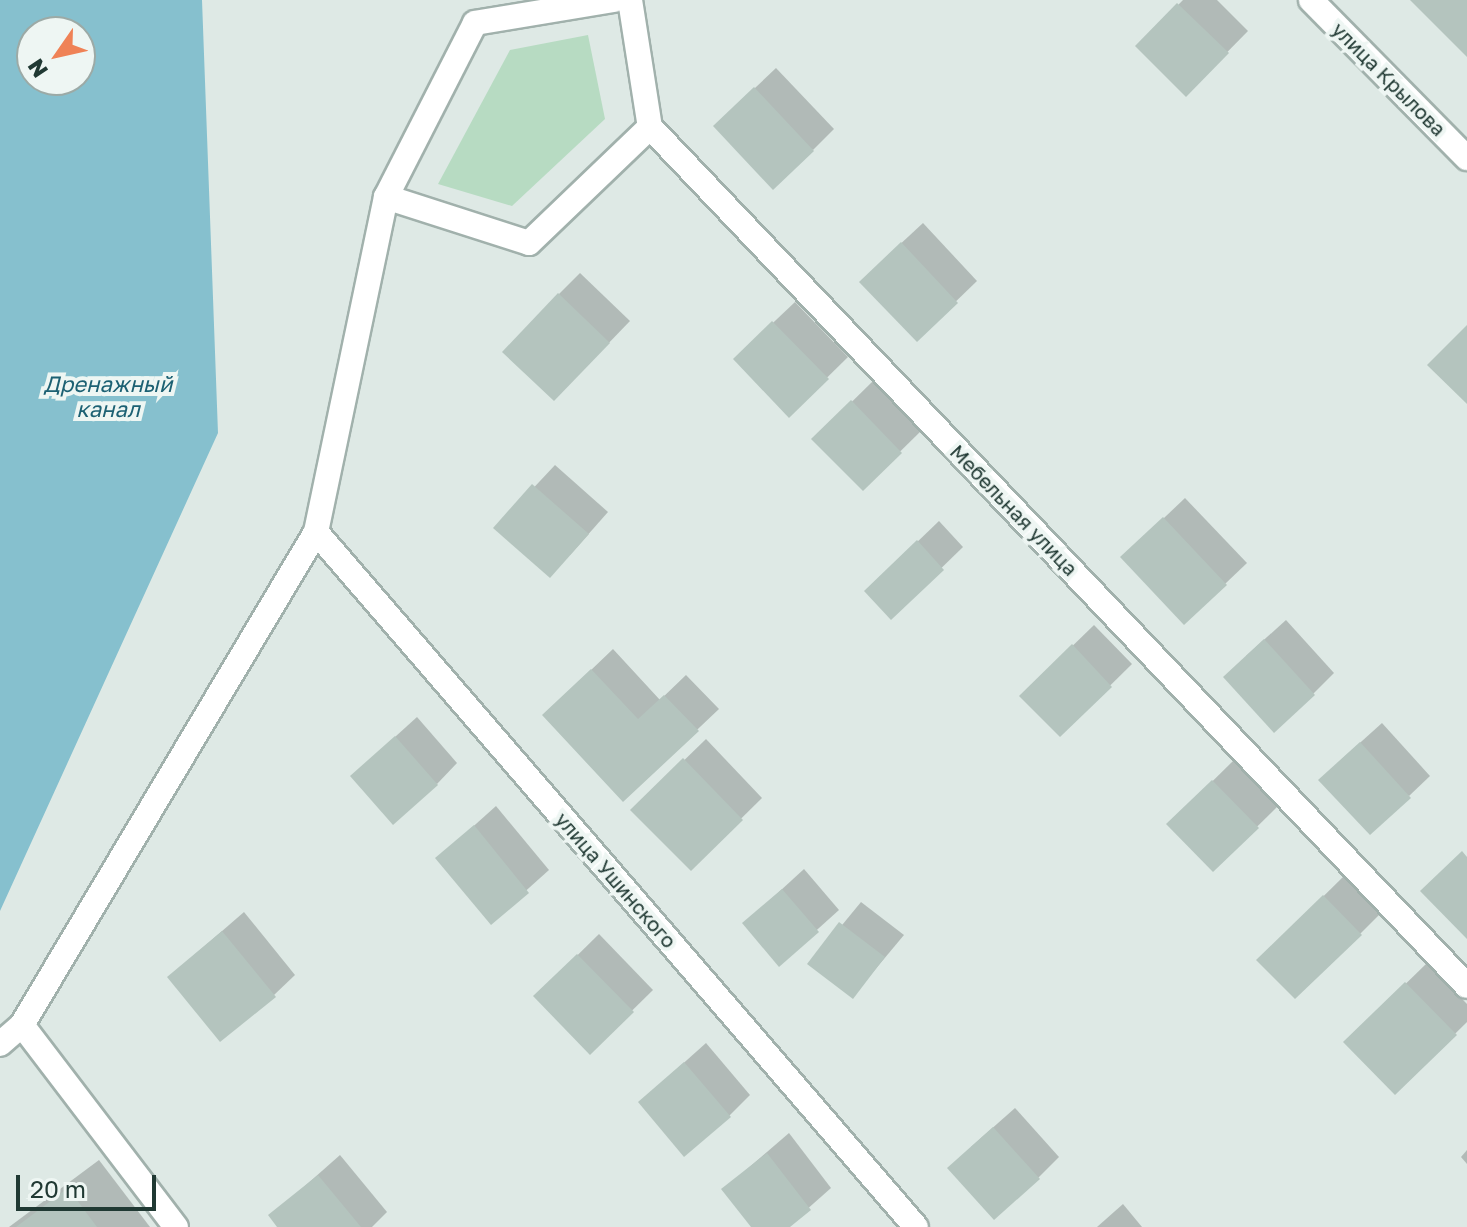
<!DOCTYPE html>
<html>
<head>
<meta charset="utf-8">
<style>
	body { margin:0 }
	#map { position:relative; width:1467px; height:1227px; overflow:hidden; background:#dee9e5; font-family:"Golos Text",sans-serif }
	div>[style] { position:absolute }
	.green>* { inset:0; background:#b7dbc2 }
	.water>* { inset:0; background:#86c0ce }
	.shadow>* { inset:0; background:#0003 }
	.building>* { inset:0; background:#b4c4be }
	.roads { filter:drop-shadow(2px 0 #a1b1ac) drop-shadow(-2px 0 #a1b1ac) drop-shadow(0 2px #a1b1ac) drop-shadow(0 -2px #a1b1ac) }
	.minor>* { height:24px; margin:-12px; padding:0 12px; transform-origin:12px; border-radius:12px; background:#fff }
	span { translate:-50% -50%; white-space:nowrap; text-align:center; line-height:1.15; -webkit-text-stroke:8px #eef6f3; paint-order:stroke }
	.street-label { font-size:20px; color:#203933 }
	.water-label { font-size:22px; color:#1c6173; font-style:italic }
	.north { position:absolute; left:16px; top:16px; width:80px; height:80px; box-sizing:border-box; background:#eef6f3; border:2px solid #9caaa6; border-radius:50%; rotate:236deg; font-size:22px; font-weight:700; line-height:32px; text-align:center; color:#203933 }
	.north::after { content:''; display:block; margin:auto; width:28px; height:36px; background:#ef8256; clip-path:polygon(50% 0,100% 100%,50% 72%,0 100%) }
	.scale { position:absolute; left:16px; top:1175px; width:140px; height:36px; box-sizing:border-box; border:4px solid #203933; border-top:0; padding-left:10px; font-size:24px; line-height:28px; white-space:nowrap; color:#203933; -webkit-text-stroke:6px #eef6f3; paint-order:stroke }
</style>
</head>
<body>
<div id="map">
	<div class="green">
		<div style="clip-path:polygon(588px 35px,605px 119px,512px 206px,438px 184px,510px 50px)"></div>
	</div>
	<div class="water">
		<div style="clip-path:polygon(evenodd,0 0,202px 0,218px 433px,0 911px,0 0,32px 32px,80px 32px,80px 80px,32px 80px,32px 32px)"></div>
	</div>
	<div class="shadow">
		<div style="clip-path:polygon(1183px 0,1217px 0,1248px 31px,1186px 94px,1138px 46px)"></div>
		<div style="clip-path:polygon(776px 68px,834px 129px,813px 150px,737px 105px)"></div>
		<div style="clip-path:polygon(923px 223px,977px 281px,917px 339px,882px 261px)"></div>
		<div style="clip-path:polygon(580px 273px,630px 321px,575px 378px,559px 294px)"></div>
		<div style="clip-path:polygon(795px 302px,848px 357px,789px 415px,735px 359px)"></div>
		<div style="clip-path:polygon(873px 381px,921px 431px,863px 488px,814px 439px)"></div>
		<div style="clip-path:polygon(555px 465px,608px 512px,570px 555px,496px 528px)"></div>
		<div style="clip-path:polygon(1185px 498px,1247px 563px,1184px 623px,1144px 537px)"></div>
		<div style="clip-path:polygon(939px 521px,963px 547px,891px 617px,887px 571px)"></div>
		<div style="clip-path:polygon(1286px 620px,1334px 673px,1313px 694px,1246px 656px)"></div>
		<div style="clip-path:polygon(1094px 625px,1132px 664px,1060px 735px,1021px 696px)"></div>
		<div style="clip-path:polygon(613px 649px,660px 700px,686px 675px,719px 709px,624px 799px,566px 694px)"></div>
		<div style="clip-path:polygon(417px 717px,457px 763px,437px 784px,374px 756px)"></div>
		<div style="clip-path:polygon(1382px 723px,1430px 776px,1409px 796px,1342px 759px)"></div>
		<div style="clip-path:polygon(706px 739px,762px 798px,691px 868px,633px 810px)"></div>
		<div style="clip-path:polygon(1234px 760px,1278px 806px,1213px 870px,1169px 824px)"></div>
		<div style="clip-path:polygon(496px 806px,549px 870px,491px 922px,438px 858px)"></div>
		<div style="clip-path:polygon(804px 869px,839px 910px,779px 964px,745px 923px)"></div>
		<div style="clip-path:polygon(1345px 875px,1381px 913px,1360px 934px,1280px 939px)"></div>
		<div style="clip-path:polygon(861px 902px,904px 935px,853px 996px,810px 964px)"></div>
		<div style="clip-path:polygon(244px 912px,295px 975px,274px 995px,169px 977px)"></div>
		<div style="clip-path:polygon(599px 934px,653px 990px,590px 1052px,536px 996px)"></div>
		<div style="clip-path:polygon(1427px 963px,1467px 1004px,1467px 1022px,1395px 1093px,1346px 1042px)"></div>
		<div style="clip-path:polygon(706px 1043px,750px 1095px,729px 1116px,640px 1102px)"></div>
		<div style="clip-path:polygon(1015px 1108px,1059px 1157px,1038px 1178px,971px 1147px)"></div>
		<div style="clip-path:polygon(789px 1133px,831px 1188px,787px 1227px,754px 1227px,724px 1189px)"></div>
		<div style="clip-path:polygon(1467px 1150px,1467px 1164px,1461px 1157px)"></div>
		<div style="clip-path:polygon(340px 1155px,387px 1212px,372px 1227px,280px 1227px,271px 1216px)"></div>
		<div style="clip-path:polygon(99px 1160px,150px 1227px,9px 1227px)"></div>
		<div style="clip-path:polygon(1123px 1204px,1142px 1227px,1097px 1227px)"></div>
	</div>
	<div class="building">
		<div style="clip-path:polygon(1410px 0,1467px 0,1467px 57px)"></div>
		<div style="clip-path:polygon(1177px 3px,1229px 53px,1186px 97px,1135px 46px)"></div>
		<div style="clip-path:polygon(754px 87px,814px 151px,773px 190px,713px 126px)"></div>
		<div style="clip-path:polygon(901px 242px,958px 303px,917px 342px,859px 282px)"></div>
		<div style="clip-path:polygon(558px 293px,610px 343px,554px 401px,502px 352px)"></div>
		<div style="clip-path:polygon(772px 321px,829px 379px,789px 418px,733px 359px)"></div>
		<div style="clip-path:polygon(1467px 325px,1467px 404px,1427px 365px)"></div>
		<div style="clip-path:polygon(851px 400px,902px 453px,863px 491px,811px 439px)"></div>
		<div style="clip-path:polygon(532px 484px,589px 534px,550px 578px,493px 528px)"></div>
		<div style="clip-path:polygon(1163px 517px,1227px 585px,1184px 625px,1120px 557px)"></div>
		<div style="clip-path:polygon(917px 540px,944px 570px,891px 620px,864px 591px)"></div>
		<div style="clip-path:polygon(1264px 639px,1315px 695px,1274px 733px,1223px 677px)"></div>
		<div style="clip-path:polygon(1072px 644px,1112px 687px,1060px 737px,1019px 696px)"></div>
		<div style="clip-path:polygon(591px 669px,638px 719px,664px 695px,699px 731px,623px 802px,542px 715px)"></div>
		<div style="clip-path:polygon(395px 736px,438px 785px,393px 825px,350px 776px)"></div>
		<div style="clip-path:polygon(1360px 742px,1411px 798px,1370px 835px,1318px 780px)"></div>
		<div style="clip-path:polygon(683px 758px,743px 820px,691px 871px,630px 810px)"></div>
		<div style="clip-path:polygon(1212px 780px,1259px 828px,1213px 872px,1166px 824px)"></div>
		<div style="clip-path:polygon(474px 825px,529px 893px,491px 925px,435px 858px)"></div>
		<div style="clip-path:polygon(1462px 851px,1467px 857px,1467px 939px,1420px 891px)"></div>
		<div style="clip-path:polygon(782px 889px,819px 932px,779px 967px,742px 923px)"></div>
		<div style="clip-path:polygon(1323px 895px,1362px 935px,1295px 999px,1256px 960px)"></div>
		<div style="clip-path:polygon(839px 922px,885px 957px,853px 999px,807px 964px)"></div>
		<div style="clip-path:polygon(222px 931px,276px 997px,220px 1042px,167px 977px)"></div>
		<div style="clip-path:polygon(577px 954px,634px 1012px,590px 1055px,533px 996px)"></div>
		<div style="clip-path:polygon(1405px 982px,1457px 1035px,1395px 1095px,1343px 1042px)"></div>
		<div style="clip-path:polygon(684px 1062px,731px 1117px,684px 1157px,638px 1102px)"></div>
		<div style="clip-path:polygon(993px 1127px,1040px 1179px,994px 1220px,947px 1168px)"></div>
		<div style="clip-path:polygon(767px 1153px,811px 1210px,790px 1227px,751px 1227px,721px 1189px)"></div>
		<div style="clip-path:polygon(318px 1175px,361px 1227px,277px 1227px,268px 1215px)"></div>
		<div style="clip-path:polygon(68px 1188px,97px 1227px,16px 1227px)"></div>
	</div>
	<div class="roads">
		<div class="minor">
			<div style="left:630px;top:0;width:129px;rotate:81.1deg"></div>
			<div style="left:650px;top:127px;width:1185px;rotate:46.44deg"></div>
			<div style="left:1311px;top:0;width:222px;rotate:45.4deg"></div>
			<div style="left:386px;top:197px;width:150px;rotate:17.8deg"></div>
			<div style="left:529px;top:243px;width:168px;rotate:-43.8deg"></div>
			<div style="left:316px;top:532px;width:918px;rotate:49.2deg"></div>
			<div style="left:22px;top:1025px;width:254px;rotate:52.7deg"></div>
			<div style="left:0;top:1044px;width:29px;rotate:-41deg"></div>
			<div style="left:22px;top:1025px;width:574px;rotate:-59.19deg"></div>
			<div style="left:316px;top:532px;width:342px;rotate:-78.2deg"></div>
			<div style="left:386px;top:197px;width:195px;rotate:-62.9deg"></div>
			<div style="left:475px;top:23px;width:141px;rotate:-9.4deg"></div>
		</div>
	</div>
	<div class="street-label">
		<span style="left:1389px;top:79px;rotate:45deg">улица Крылова</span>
		<span style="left:1014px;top:510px;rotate:46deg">Мебельная улица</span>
		<span style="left:616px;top:880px;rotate:49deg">улица Ушинского</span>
	</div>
	<div class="water-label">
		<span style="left:108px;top:396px">Дренажный<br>канал</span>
	</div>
	<div class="north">N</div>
	<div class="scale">20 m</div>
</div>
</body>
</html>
